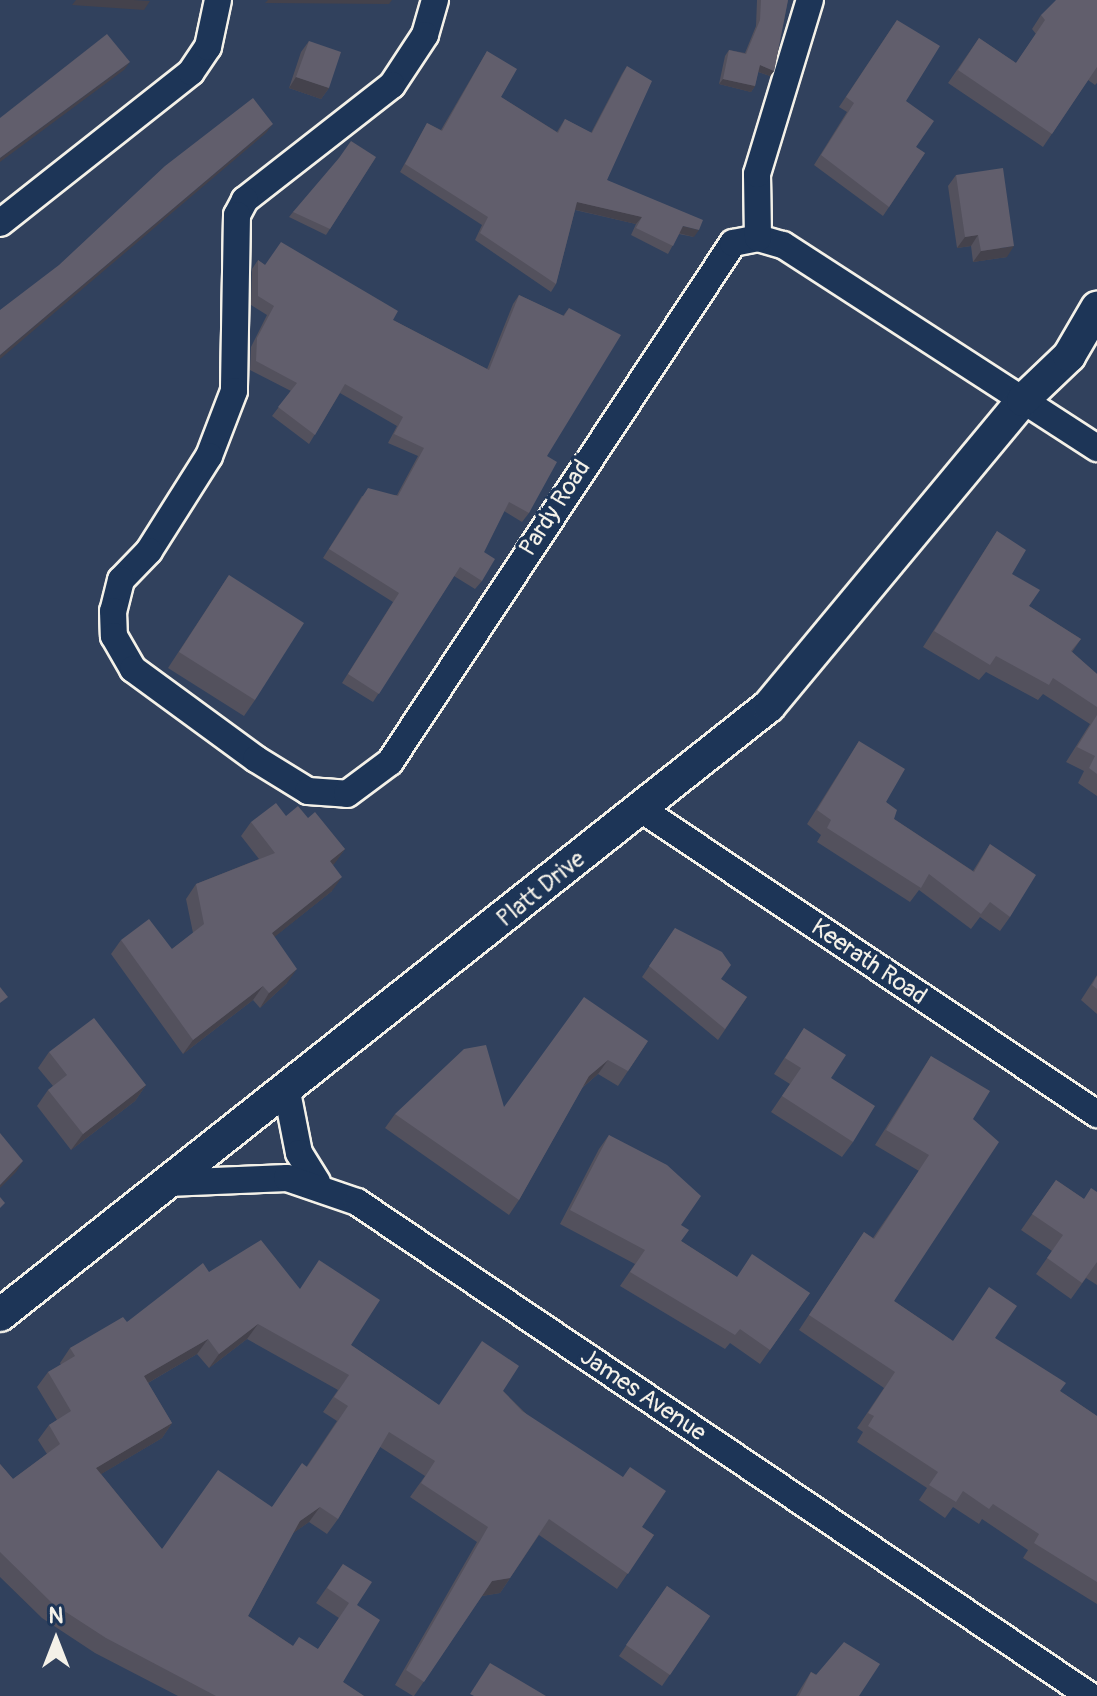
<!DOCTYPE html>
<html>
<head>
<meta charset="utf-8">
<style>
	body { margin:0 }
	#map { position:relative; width:1097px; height:1696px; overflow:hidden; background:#31415d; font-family:Pangolin,sans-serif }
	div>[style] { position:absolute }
	.roads { filter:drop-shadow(2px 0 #f4f1e8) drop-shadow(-2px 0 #f4f1e8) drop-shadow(0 2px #f4f1e8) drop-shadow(0 -2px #f4f1e8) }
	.minor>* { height:26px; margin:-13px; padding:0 13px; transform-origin:13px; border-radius:13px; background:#1d3557 }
	.tertiary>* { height:32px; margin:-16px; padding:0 16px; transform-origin:16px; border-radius:16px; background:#1d3557 }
	.wall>* { inset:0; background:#53515d }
	.shaded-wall>* { inset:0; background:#44424c }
	.building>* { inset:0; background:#615e6c }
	span { translate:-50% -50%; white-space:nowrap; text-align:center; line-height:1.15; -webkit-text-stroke:7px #1d3557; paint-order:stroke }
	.street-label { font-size:24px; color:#f4f1e8 }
	.north { position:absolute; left:16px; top:1600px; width:80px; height:80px; -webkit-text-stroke:6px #1d3557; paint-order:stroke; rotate:0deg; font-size:22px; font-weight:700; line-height:32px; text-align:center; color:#f4f1e8 }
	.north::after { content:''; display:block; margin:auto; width:28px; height:36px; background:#f4f1e8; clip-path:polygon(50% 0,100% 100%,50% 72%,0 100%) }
</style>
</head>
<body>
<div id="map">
	<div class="roads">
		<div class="minor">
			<div style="left:435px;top:0;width:36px;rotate:106deg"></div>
			<div style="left:425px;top:35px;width:60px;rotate:123.4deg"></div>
			<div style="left:392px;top:85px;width:187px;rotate:142deg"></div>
			<div style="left:245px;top:200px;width:17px;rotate:118deg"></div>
			<div style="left:237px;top:215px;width:176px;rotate:91deg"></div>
			<div style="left:234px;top:391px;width:70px;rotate:111deg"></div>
			<div style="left:209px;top:456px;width:112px;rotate:122.3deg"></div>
			<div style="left:149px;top:551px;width:40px;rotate:134deg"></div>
			<div style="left:121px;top:580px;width:32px;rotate:104deg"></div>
			<div style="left:113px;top:611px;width:25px;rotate:88deg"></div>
			<div style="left:114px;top:636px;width:38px;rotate:60deg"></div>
			<div style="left:133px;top:669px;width:152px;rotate:36.2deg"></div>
			<div style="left:256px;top:759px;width:61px;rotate:31.6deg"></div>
			<div style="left:308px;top:791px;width:39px;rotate:4deg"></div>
			<div style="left:347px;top:794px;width:54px;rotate:-36.7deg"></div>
			<div style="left:390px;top:762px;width:622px;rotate:-56.54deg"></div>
			<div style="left:733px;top:243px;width:25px;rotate:-11deg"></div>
			<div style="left:758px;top:238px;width:26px;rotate:16deg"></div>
			<div style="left:783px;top:245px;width:374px;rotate:32.9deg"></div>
			<div style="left:0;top:223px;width:243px;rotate:-38.3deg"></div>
			<div style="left:191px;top:72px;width:30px;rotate:-56deg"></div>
			<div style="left:208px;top:47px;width:48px;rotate:-78deg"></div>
			<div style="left:758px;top:238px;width:64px;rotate:-90.9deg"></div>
			<div style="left:757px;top:174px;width:182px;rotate:-73.1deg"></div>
			<div style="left:641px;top:809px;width:549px;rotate:33.78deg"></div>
			<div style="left:287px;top:1092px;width:62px;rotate:78.9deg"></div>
			<div style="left:299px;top:1153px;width:34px;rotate:58deg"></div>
			<div style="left:167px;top:1183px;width:120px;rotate:-2.4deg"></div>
			<div style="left:287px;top:1178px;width:74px;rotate:18.9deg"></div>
			<div style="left:357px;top:1202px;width:884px;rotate:33.98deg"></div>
		</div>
		<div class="tertiary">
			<div style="left:0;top:1315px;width:981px;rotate:-38.38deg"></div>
			<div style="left:769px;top:706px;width:398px;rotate:-50.3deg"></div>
			<div style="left:1023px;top:400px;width:64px;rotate:-43.7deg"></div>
			<div style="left:1069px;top:356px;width:56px;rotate:-59.7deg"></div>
		</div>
	</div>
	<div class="wall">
		<div style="clip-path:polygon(757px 0,788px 0,774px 71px,770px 76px,758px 72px,755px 86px,751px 92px,719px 84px,725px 56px,729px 50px,745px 53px,756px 26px)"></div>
		<div style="clip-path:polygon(1097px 0,1097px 83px,1095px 85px,1088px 80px,1043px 147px,948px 83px,979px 38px,1016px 63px,1036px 34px,1032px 29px,1041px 15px)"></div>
		<div style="clip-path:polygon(897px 20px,906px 101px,916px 147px,925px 153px,883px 216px,814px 165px,847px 112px,839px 107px)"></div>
		<div style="clip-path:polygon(309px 41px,329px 88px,321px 99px,289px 88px,301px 52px)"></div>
		<div style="clip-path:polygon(487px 51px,501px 97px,557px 132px,565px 119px,591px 133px,622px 74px,627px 66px,607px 180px,694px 237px,679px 234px,668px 254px,631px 235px,636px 224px,575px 210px,556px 284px,551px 292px,475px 240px,482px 225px,400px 172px,427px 123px,441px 130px)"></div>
		<div style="clip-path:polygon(376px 157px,326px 235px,289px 217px,293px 212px)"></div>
		<div style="clip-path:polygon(956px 175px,1007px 257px,973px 262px,971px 246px,957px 248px,948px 186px)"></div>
		<div style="clip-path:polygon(258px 260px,265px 265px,393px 320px,487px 369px,513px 304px,519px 295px,563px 316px,569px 308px,547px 456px,529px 513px,522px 522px,504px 511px,484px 552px,482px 581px,475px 589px,454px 576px,373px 702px,342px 683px,393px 602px,323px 558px,362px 496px,397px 495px,418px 456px,388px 443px,397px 426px,340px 393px,309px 444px,272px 416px,291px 391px,250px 370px,251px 347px,267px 315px,251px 305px,252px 269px)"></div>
		<div style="clip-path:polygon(997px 531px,1012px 574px,1029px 606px,1081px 639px,1072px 652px,1097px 674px,1097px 796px,1078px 783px,1084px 771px,1066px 762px,1090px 724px,1043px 694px,1038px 700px,986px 672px,979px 680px,923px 647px)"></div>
		<div style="clip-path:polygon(229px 575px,255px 700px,244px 716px,168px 668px)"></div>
		<div style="clip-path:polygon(859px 741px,894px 819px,973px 871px,990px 844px,1010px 917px,1000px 931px,980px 917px,971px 929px,919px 890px,910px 902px,817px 842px,821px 835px,807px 824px)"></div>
		<div style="clip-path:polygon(286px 816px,308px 818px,345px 849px,333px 865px,332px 891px,274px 937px,287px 983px,260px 1008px,253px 1000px,183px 1054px,111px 954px,121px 940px,172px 949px,193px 933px,186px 899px,196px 884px,259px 859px,241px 836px,251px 822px)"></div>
		<div style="clip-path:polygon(675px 928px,721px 979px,747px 997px,718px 1040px,642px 977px)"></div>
		<div style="clip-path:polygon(1097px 975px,1097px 1014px,1081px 1000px)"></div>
		<div style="clip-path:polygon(804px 1028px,831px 1078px,853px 1142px,842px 1157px,771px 1112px,790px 1084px,774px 1074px)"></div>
		<div style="clip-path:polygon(648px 1041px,618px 1086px,598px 1074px,582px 1088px,519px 1200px,509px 1215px,385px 1128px,395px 1114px,504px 1107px)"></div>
		<div style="clip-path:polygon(49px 1052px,146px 1085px,135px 1101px,71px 1150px,37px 1106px,48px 1090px,53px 1086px,38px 1068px)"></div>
		<div style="clip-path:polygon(931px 1056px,973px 1119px,894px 1301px,953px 1341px,995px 1338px,1060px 1391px,1097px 1416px,1097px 1604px,1023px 1558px,1028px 1550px,982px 1519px,979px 1524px,953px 1507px,945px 1518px,919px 1500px,927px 1488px,857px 1442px,863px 1432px,857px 1428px,884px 1388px,799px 1330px,864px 1232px,873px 1238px,919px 1171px,875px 1145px)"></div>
		<div style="clip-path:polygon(609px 1135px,681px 1225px,681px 1241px,737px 1277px,810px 1293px,760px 1364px,730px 1343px,725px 1349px,620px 1286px,635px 1264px,560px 1224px,599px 1149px)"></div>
		<div style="clip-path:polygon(1056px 1180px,1084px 1199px,1097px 1192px,1097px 1285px,1086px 1278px,1071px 1299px,1036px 1274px,1052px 1251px,1021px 1230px)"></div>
		<div style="clip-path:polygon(evenodd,209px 1272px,300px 1289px,351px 1345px,439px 1405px,503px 1391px,642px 1527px,654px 1535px,617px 1589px,539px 1535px,500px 1593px,482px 1596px,414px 1696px,413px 1696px,395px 1685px,477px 1542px,410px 1497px,425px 1476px,380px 1447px,338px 1519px,327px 1534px,309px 1522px,293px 1533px,248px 1616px,293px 1646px,318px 1649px,339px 1618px,316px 1603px,343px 1564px,357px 1605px,343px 1682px,364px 1696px,178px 1696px,95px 1653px,42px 1618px,0 1577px,0 1464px,13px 1479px,47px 1454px,38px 1440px,49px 1425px,57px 1420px,37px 1387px,48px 1372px,61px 1365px,60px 1363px,70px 1348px,127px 1322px,209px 1272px,247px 1339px,338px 1390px,323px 1412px,337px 1421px,307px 1466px,272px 1507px,162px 1549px,101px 1474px,162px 1438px,172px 1423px,148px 1383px,197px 1354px,209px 1368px,247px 1339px)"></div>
		<div style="clip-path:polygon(667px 1586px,710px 1616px,662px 1686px,619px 1656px)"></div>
		<div style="clip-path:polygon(811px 1672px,859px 1696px,796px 1696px)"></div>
	</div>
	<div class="shaded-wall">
		<div style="clip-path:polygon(76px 0,134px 0,150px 1px,144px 10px,72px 5px)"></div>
		<div style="clip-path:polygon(268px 0,392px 0,389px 4px,265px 3px)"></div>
		<div style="clip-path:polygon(130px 62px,124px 70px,0 162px,0 158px)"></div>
		<div style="clip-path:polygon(760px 65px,774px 71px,770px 76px,756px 71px)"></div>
		<div style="clip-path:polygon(296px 77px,329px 88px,321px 99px,289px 88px)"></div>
		<div style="clip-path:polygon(723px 79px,755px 86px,751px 92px,719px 84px)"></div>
		<div style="clip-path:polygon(273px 124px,266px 133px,0 359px,0 355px)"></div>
		<div style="clip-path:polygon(577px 202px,642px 217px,636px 224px,572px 209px)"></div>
		<div style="clip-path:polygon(683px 226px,699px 230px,694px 237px,678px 233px)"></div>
		<div style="clip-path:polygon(978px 235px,971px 246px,957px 248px,965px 237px)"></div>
		<div style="clip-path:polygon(1014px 246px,1007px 257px,973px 262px,981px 251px)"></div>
		<div style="clip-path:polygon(345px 849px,335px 863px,320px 875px,330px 861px)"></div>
		<div style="clip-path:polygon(342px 877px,332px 891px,262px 947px,272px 933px)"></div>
		<div style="clip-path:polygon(297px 969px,287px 983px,260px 1008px,269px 993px)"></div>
		<div style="clip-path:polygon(263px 986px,253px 1000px,183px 1054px,193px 1040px)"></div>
		<div style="clip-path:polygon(608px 1060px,598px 1074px,578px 1091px,589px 1076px)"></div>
		<div style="clip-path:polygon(146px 1085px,135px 1101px,71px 1150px,83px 1134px)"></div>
		<div style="clip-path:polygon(23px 1161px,16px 1172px,0 1188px,0 1185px)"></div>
		<div style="clip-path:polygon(258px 1324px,247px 1339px,209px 1368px,219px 1354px)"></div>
		<div style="clip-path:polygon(208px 1339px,197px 1354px,134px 1391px,144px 1376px)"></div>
		<div style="clip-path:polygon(172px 1423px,162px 1438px,86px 1483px,96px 1468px)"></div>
		<div style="clip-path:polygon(320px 1507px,309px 1522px,289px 1536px,300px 1521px)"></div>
		<div style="clip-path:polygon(510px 1578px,500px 1593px,482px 1596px,492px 1581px)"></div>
	</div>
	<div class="building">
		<div style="clip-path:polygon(761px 0,788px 0,774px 71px,760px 65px,755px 86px,723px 79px,729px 50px,746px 54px,760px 20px)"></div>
		<div style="clip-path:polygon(1056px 0,1097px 0,1097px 67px,1052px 134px,958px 70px,979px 38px,1016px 63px,1045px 20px,1041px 15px)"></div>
		<div style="clip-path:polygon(897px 20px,940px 46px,906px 101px,934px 121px,916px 147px,925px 153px,889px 207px,821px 155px,854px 103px,846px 97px)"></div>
		<div style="clip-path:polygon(107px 34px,130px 62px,0 158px,0 118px)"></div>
		<div style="clip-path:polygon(309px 41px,341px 52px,329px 88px,296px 77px)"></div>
		<div style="clip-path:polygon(487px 51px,517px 69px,501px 97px,558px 133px,565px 119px,592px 133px,627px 66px,652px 81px,607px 180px,703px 220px,699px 230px,683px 226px,673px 246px,636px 228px,642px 217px,577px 202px,556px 284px,480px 233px,488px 217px,405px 164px,427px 123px,442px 131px)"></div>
		<div style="clip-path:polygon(253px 98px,273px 124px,0 355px,0 310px,59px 265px,165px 166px)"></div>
		<div style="clip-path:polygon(351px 141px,376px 157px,330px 229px,293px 212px,339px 158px)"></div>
		<div style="clip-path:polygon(1003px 168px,1014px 246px,981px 251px,978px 235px,965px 237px,956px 175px)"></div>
		<div style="clip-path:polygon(281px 242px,398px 311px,393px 320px,489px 370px,519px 295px,564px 316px,569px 308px,621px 335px,547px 456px,557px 462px,529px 513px,509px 502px,484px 552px,495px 559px,482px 581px,460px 567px,379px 694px,348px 674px,399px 593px,329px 549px,368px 488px,398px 496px,424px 448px,394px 434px,403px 417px,345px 384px,315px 435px,278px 407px,297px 383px,256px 361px,257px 338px,274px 306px,258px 296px,258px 260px,265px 265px)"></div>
		<div style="clip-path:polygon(997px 531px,1026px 550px,1012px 574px,1040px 590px,1029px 606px,1081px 639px,1071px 651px,1097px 674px,1097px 707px,1053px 678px,1049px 685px,996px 656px,990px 665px,934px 631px)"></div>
		<div style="clip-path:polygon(229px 575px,304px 623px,255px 700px,179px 652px)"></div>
		<div style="clip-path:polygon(1097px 715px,1097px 774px,1089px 768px,1095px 756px,1077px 747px)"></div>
		<div style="clip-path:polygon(859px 741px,905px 769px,886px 802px,897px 810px,894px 819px,974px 872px,990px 844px,1036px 875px,1010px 917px,990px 902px,981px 914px,929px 874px,921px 888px,827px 828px,831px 820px,817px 810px)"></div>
		<div style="clip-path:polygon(276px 803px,286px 816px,298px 806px,308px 818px,315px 812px,345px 849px,330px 861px,342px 877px,272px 933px,297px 969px,269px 993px,263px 986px,193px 1040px,121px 940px,149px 919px,172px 949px,204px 924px,196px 884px,275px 853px,251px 822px)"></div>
		<div style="clip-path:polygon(675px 928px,722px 952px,731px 965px,721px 979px,747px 997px,725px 1029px,649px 966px)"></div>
		<div style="clip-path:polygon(1097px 976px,1097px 989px,1092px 985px)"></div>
		<div style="clip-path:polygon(0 987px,8px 997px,0 1003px)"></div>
		<div style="clip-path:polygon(584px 997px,648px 1041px,628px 1071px,608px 1060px,589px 1076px,519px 1200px,395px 1114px,464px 1049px,486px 1045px,504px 1107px)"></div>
		<div style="clip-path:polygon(94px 1018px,146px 1085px,83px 1134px,48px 1090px,67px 1075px,49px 1052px)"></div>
		<div style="clip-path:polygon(804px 1028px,846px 1055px,831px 1078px,875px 1106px,853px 1142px,782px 1096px,801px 1068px,785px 1058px)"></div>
		<div style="clip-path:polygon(931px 1056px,990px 1091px,973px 1119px,999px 1142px,894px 1301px,953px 1341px,989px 1287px,1017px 1306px,995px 1338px,1066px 1383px,1060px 1391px,1097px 1416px,1097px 1582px,1034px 1543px,1039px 1534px,993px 1504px,989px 1509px,963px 1491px,956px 1502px,929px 1485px,938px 1472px,868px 1426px,874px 1416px,868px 1413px,895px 1372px,809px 1315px,864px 1232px,874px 1239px,929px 1155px,886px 1130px)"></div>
		<div style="clip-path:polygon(0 1133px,23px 1161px,0 1185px)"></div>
		<div style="clip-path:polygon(609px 1135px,667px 1165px,701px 1196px,681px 1225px,689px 1230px,681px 1241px,737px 1277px,752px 1254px,810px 1293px,770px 1350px,740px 1329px,735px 1335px,630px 1272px,645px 1250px,570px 1210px)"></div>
		<div style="clip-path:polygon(1056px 1180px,1084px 1199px,1091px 1188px,1097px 1192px,1097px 1262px,1082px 1283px,1047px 1258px,1063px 1235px,1032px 1214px)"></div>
		<div style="clip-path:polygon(0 1197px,5px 1203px,0 1208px)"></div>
		<div style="clip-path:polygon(evenodd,261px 1240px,300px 1289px,319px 1260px,380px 1300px,351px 1345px,439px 1405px,482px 1341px,519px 1366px,503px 1391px,522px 1411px,623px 1477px,630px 1467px,666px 1491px,642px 1527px,654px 1535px,628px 1574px,549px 1519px,510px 1578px,492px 1581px,424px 1682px,406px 1670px,488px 1527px,421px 1483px,435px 1461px,389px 1432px,338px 1519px,320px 1507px,300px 1521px,248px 1616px,293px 1646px,299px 1637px,318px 1649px,349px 1603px,327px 1588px,343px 1564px,372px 1582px,357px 1605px,380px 1620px,343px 1682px,364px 1696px,216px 1696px,106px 1638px,52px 1603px,0 1552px,0 1464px,13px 1479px,60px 1444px,49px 1425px,71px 1411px,48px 1372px,75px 1356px,70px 1348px,123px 1317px,127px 1322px,203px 1263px,209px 1272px,261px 1240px,258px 1324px,349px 1375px,334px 1397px,348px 1406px,307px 1467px,302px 1463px,272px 1507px,218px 1470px,162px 1549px,96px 1468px,172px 1423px,144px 1376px,208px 1339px,219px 1354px,258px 1324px)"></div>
		<div style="clip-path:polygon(667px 1586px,710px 1616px,670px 1675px,626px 1645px)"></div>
		<div style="clip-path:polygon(844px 1642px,880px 1664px,859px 1696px,799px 1696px,811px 1672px,816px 1675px)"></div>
		<div style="clip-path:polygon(490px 1663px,546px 1696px,474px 1696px,470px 1694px)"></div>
	</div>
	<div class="street-label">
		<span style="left:555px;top:508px;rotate:-57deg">Pardy Road</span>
		<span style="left:541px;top:889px;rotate:-39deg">Platt Drive</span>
		<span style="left:869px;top:962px;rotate:34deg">Keerath Road</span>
		<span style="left:643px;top:1395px;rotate:34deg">James Avenue</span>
	</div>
	<div class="north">N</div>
</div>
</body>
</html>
